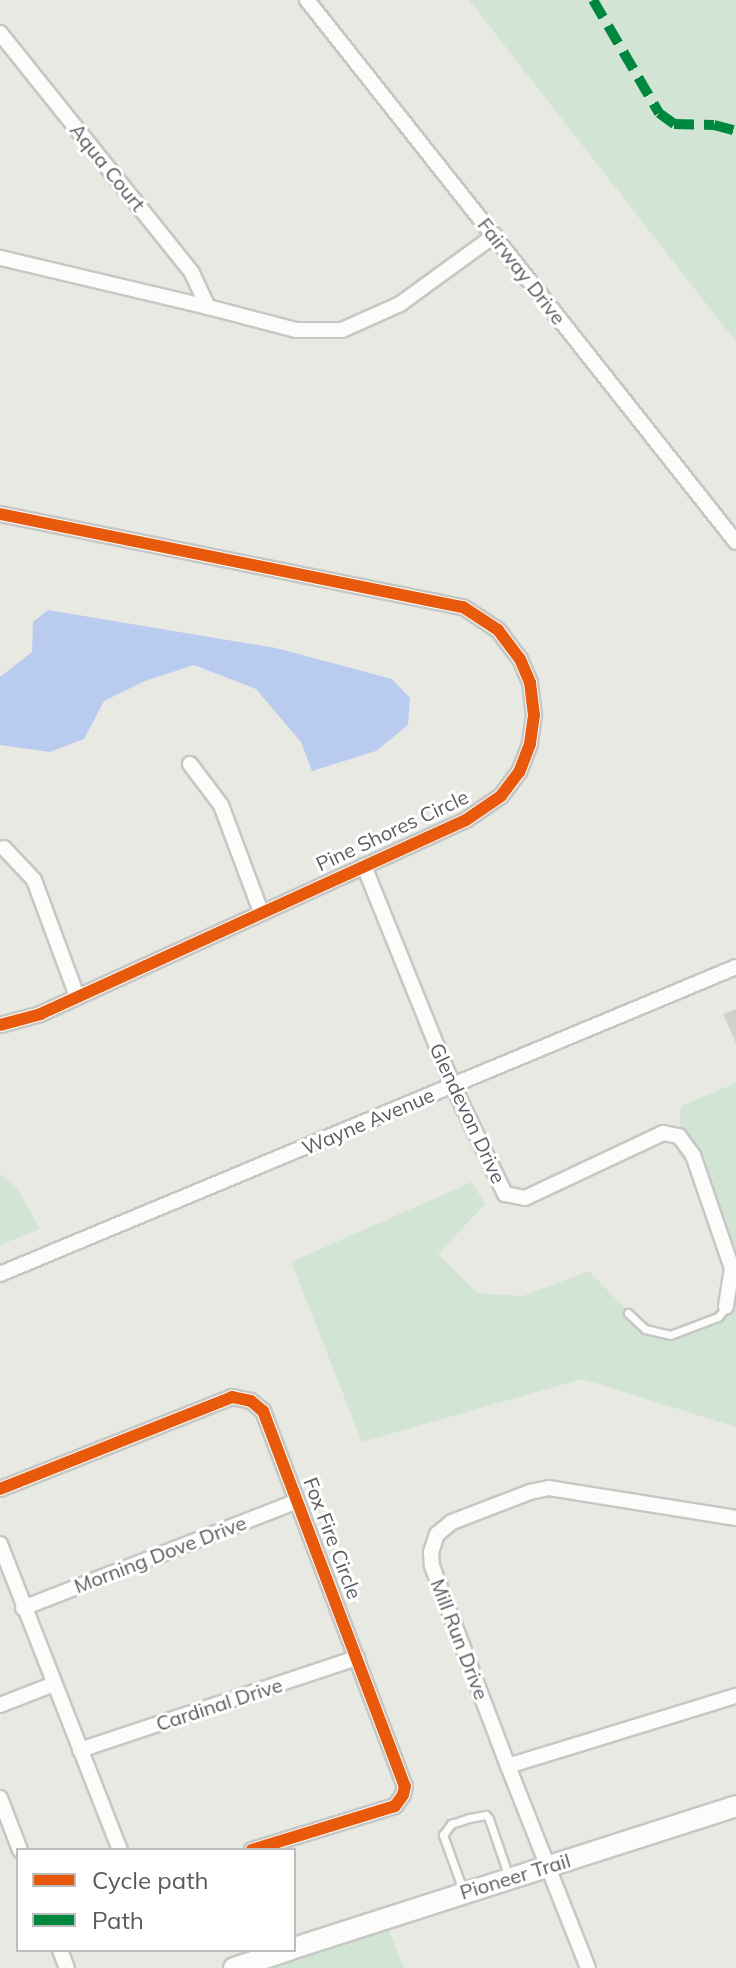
<!DOCTYPE html>
<html>
<head>
<meta charset="utf-8">
<style>
	body { margin:0 }
	#map { position:relative; width:736px; height:1968px; overflow:hidden; background:#e9e9e3; font-family:Mulish,sans-serif }
	div>[style] { position:absolute }
	.green>* { inset:0; background:#d2e5d5 }
	.water>* { inset:0; background:#bacbf0 }
	.building>* { inset:0; background:#d0d0cc }
	.roads { filter:drop-shadow(2px 0 #c7c7c5) drop-shadow(-2px 0 #c7c7c5) drop-shadow(0 2px #c7c7c5) drop-shadow(0 -2px #c7c7c5) }
	.lane>* { height:7px; margin:-3.5px; padding:0 3.5px; transform-origin:3.5px; border-radius:3.5px; background:#fcfcfb }
	.street>* { height:14px; margin:-7px; padding:0 7px; transform-origin:7px; border-radius:7px; background:#fcfcfb }
	.secondary>* { height:20px; margin:-10px; padding:0 10px; transform-origin:10px; border-radius:10px; background:#fcfcfb }
	.quiet>* { height:10px; margin-top:-5px; transform-origin:0; background:repeating-linear-gradient(90deg,#00873e 0 20px,transparent 0 30px) }
	.cycleway>* { height:12px; margin:-6px; padding:0 6px; transform-origin:6px; border-radius:6px; background:#e8590c }
	span { translate:-50% -50%; white-space:nowrap; text-align:center; line-height:1.15; -webkit-text-stroke:6px #fff; paint-order:stroke }
	.street-label { font-size:20px; color:#5a5b61 }
	.legend { position:absolute; left:16px; top:1848px; width:280px; height:104px; box-sizing:border-box; background:#fff; border:2px solid #bdbdc0; margin:0; padding:10px 14px; list-style:none; font-size:24px; color:#5a5b61 }
	.legend li { display:flex; align-items:center; gap:16px; height:40px }
	.legend b { width:40px; border:2px solid #bdbdc0 }
</style>
</head>
<body>
<div id="map">
	<div class="green">
		<div style="clip-path:polygon(469px 0,736px 0,736px 342px)"></div>
		<div style="clip-path:polygon(736px 1083px,736px 1427px,582px 1379px,362px 1442px,291px 1262px,472px 1182px,485px 1204px,438px 1254px,478px 1293px,523px 1296px,589px 1271px,645px 1329px,670px 1335px,717px 1317px,732px 1268px,679px 1136px,681px 1106px)"></div>
		<div style="clip-path:polygon(0 1174px,18px 1190px,40px 1229px,0 1245px)"></div>
		<div style="clip-path:polygon(387px 1926px,404px 1968px,259px 1968px)"></div>
	</div>
	<div class="water">
		<div style="clip-path:polygon(48px 610px,276px 648px,392px 679px,410px 698px,408px 725px,376px 751px,312px 771px,301px 742px,256px 689px,194px 665px,145px 681px,104px 701px,84px 739px,50px 752px,0 745px,0 677px,32px 652px,33px 622px)"></div>
	</div>
	<div class="building">
		<div style="clip-path:polygon(736px 1009px,736px 1043px,723px 1014px)"></div>
	</div>
	<div class="roads">
		<div class="lane">
			<div style="left:628px;top:1313px;width:23px;rotate:43deg"></div>
			<div style="left:645px;top:1329px;width:26px;rotate:13deg"></div>
			<div style="left:670px;top:1335px;width:51px;rotate:-20.6deg"></div>
			<div style="left:718px;top:1317px;width:13px;rotate:-51deg"></div>
			<div style="left:463px;top:1890px;width:59px;rotate:-110deg"></div>
			<div style="left:443px;top:1835px;width:14px;rotate:-54deg"></div>
			<div style="left:451px;top:1824px;width:19px;rotate:-18deg"></div>
			<div style="left:469px;top:1818px;width:17px;rotate:-10deg"></div>
			<div style="left:486px;top:1815px;width:5px;rotate:53deg"></div>
			<div style="left:489px;top:1819px;width:61px;rotate:71deg"></div>
		</div>
		<div class="street">
			<div style="left:307px;top:0;width:691px;rotate:51.64deg"></div>
			<div style="left:0;top:33px;width:307px;rotate:51.3deg"></div>
			<div style="left:192px;top:273px;width:38px;rotate:65deg"></div>
			<div style="left:208px;top:307px;width:214px;rotate:-166.7deg"></div>
			<div style="left:208px;top:307px;width:91px;rotate:14.6deg"></div>
			<div style="left:296px;top:330px;width:46px"></div>
			<div style="left:342px;top:330px;width:64px;rotate:-24.1deg"></div>
			<div style="left:400px;top:304px;width:117px;rotate:-36deg"></div>
			<div style="left:0;top:514px;width:472px;rotate:11.4deg"></div>
			<div style="left:463px;top:607px;width:42px;rotate:33.3deg"></div>
			<div style="left:498px;top:630px;width:36px;rotate:53deg"></div>
			<div style="left:520px;top:659px;width:26px;rotate:67deg"></div>
			<div style="left:530px;top:683px;width:32px;rotate:83deg"></div>
			<div style="left:534px;top:715px;width:29px;rotate:98deg"></div>
			<div style="left:530px;top:744px;width:30px;rotate:111deg"></div>
			<div style="left:519px;top:772px;width:30px;rotate:127deg"></div>
			<div style="left:501px;top:796px;width:42px;rotate:145.6deg"></div>
			<div style="left:466px;top:820px;width:467px;rotate:155.5deg"></div>
			<div style="left:41px;top:1014px;width:42px;rotate:165deg"></div>
			<div style="left:190px;top:764px;width:51px;rotate:52.9deg"></div>
			<div style="left:221px;top:805px;width:114px;rotate:69.5deg"></div>
			<div style="left:4px;top:848px;width:44px;rotate:46.8deg"></div>
			<div style="left:34px;top:880px;width:124px;rotate:69.7deg"></div>
			<div style="left:364px;top:866px;width:237px;rotate:68deg"></div>
			<div style="left:453px;top:1086px;width:120px;rotate:64.3deg"></div>
			<div style="left:505px;top:1194px;width:20px;rotate:11deg"></div>
			<div style="left:525px;top:1198px;width:153px;rotate:-25.2deg"></div>
			<div style="left:663px;top:1133px;width:16px;rotate:11deg"></div>
			<div style="left:679px;top:1136px;width:24px;rotate:54deg"></div>
			<div style="left:693px;top:1155px;width:120px;rotate:71deg"></div>
			<div style="left:732px;top:1268px;width:39px;rotate:99deg"></div>
			<div style="left:0;top:1274px;width:797px;rotate:-22.64deg"></div>
			<div style="left:0;top:1489px;width:250px;rotate:-21.6deg"></div>
			<div style="left:232px;top:1397px;width:19px;rotate:12deg"></div>
			<div style="left:251px;top:1401px;width:16px;rotate:40deg"></div>
			<div style="left:263px;top:1411px;width:401px;rotate:69.3deg"></div>
			<div style="left:405px;top:1786px;width:9px;rotate:103deg"></div>
			<div style="left:403px;top:1795px;width:14px;rotate:126deg"></div>
			<div style="left:395px;top:1806px;width:150px;rotate:162.9deg"></div>
			<div style="left:736px;top:1518px;width:189px;rotate:-170.9deg"></div>
			<div style="left:549px;top:1488px;width:19px;rotate:168deg"></div>
			<div style="left:530px;top:1492px;width:84px;rotate:159deg"></div>
			<div style="left:452px;top:1522px;width:19px;rotate:141deg"></div>
			<div style="left:437px;top:1534px;width:20px;rotate:108deg"></div>
			<div style="left:431px;top:1553px;width:13px;rotate:86deg"></div>
			<div style="left:432px;top:1566px;width:214px;rotate:69.2deg"></div>
			<div style="left:508px;top:1766px;width:239px;rotate:-17.1deg"></div>
			<div style="left:0;top:1544px;width:329px;rotate:68.6deg"></div>
			<div style="left:23px;top:1608px;width:294px;rotate:-21.3deg"></div>
			<div style="left:0;top:1705px;width:58px;rotate:-21.3deg"></div>
			<div style="left:80px;top:1750px;width:292px;rotate:-18.4deg"></div>
			<div style="left:508px;top:1766px;width:217px;rotate:68.4deg"></div>
			<div style="left:0;top:1798px;width:56px;rotate:69deg"></div>
			<div style="left:60px;top:1950px;width:19px;rotate:69deg"></div>
		</div>
		<div class="secondary">
			<div style="left:294px;top:1948px;width:464px;rotate:-17.8deg"></div>
			<div style="left:234px;top:1968px;width:58px;rotate:-18.1deg"></div>
		</div>
	</div>
	<div class="quiet">
		<div style="left:593px;top:0;width:131px;rotate:59.7deg"></div>
		<div style="left:659px;top:113px;width:19px;rotate:36deg"></div>
		<div style="left:674px;top:124px;width:40px;rotate:1.4deg"></div>
		<div style="left:714px;top:125px;width:23px;rotate:15deg"></div>
	</div>
	<div class="cycleway">
		<div style="left:0;top:514px;width:472px;rotate:11.4deg"></div>
		<div style="left:463px;top:607px;width:42px;rotate:33.3deg"></div>
		<div style="left:498px;top:630px;width:36px;rotate:53deg"></div>
		<div style="left:520px;top:659px;width:26px;rotate:67deg"></div>
		<div style="left:530px;top:683px;width:32px;rotate:83deg"></div>
		<div style="left:534px;top:715px;width:29px;rotate:98deg"></div>
		<div style="left:530px;top:744px;width:30px;rotate:111deg"></div>
		<div style="left:519px;top:772px;width:30px;rotate:127deg"></div>
		<div style="left:501px;top:796px;width:42px;rotate:145.6deg"></div>
		<div style="left:466px;top:820px;width:467px;rotate:155.5deg"></div>
		<div style="left:41px;top:1014px;width:42px;rotate:165deg"></div>
		<div style="left:0;top:1489px;width:250px;rotate:-21.6deg"></div>
		<div style="left:232px;top:1397px;width:19px;rotate:12deg"></div>
		<div style="left:251px;top:1401px;width:16px;rotate:40deg"></div>
		<div style="left:263px;top:1411px;width:401px;rotate:69.3deg"></div>
		<div style="left:405px;top:1786px;width:9px;rotate:103deg"></div>
		<div style="left:403px;top:1795px;width:14px;rotate:126deg"></div>
		<div style="left:395px;top:1806px;width:150px;rotate:162.9deg"></div>
	</div>
	<div class="street-label">
		<span style="left:108px;top:167px;rotate:51deg">Aqua Court</span>
		<span style="left:522px;top:271px;rotate:52deg">Fairway Drive</span>
		<span style="left:392px;top:830px;rotate:-25deg">Pine Shores Circle</span>
		<span style="left:468px;top:1113px;rotate:65deg">Glendevon Drive</span>
		<span style="left:368px;top:1121px;rotate:-23deg">Wayne Avenue</span>
		<span style="left:333px;top:1538px;rotate:69deg">Fox Fire Circle</span>
		<span style="left:160px;top:1554px;rotate:-21deg">Morning Dove Drive</span>
		<span style="left:460px;top:1639px;rotate:69deg">Mill Run Drive</span>
		<span style="left:219px;top:1704px;rotate:-18deg">Cardinal Drive</span>
		<span style="left:515px;top:1876px;rotate:-17deg">Pioneer Trail</span>
	</div>
	<ul class="legend">
	<li><b style="height:10px;background:#e8590c"></b>Cycle path</li>
	<li><b style="height:10px;background:#00873e"></b>Path</li>
	</ul>
</div>
</body>
</html>
